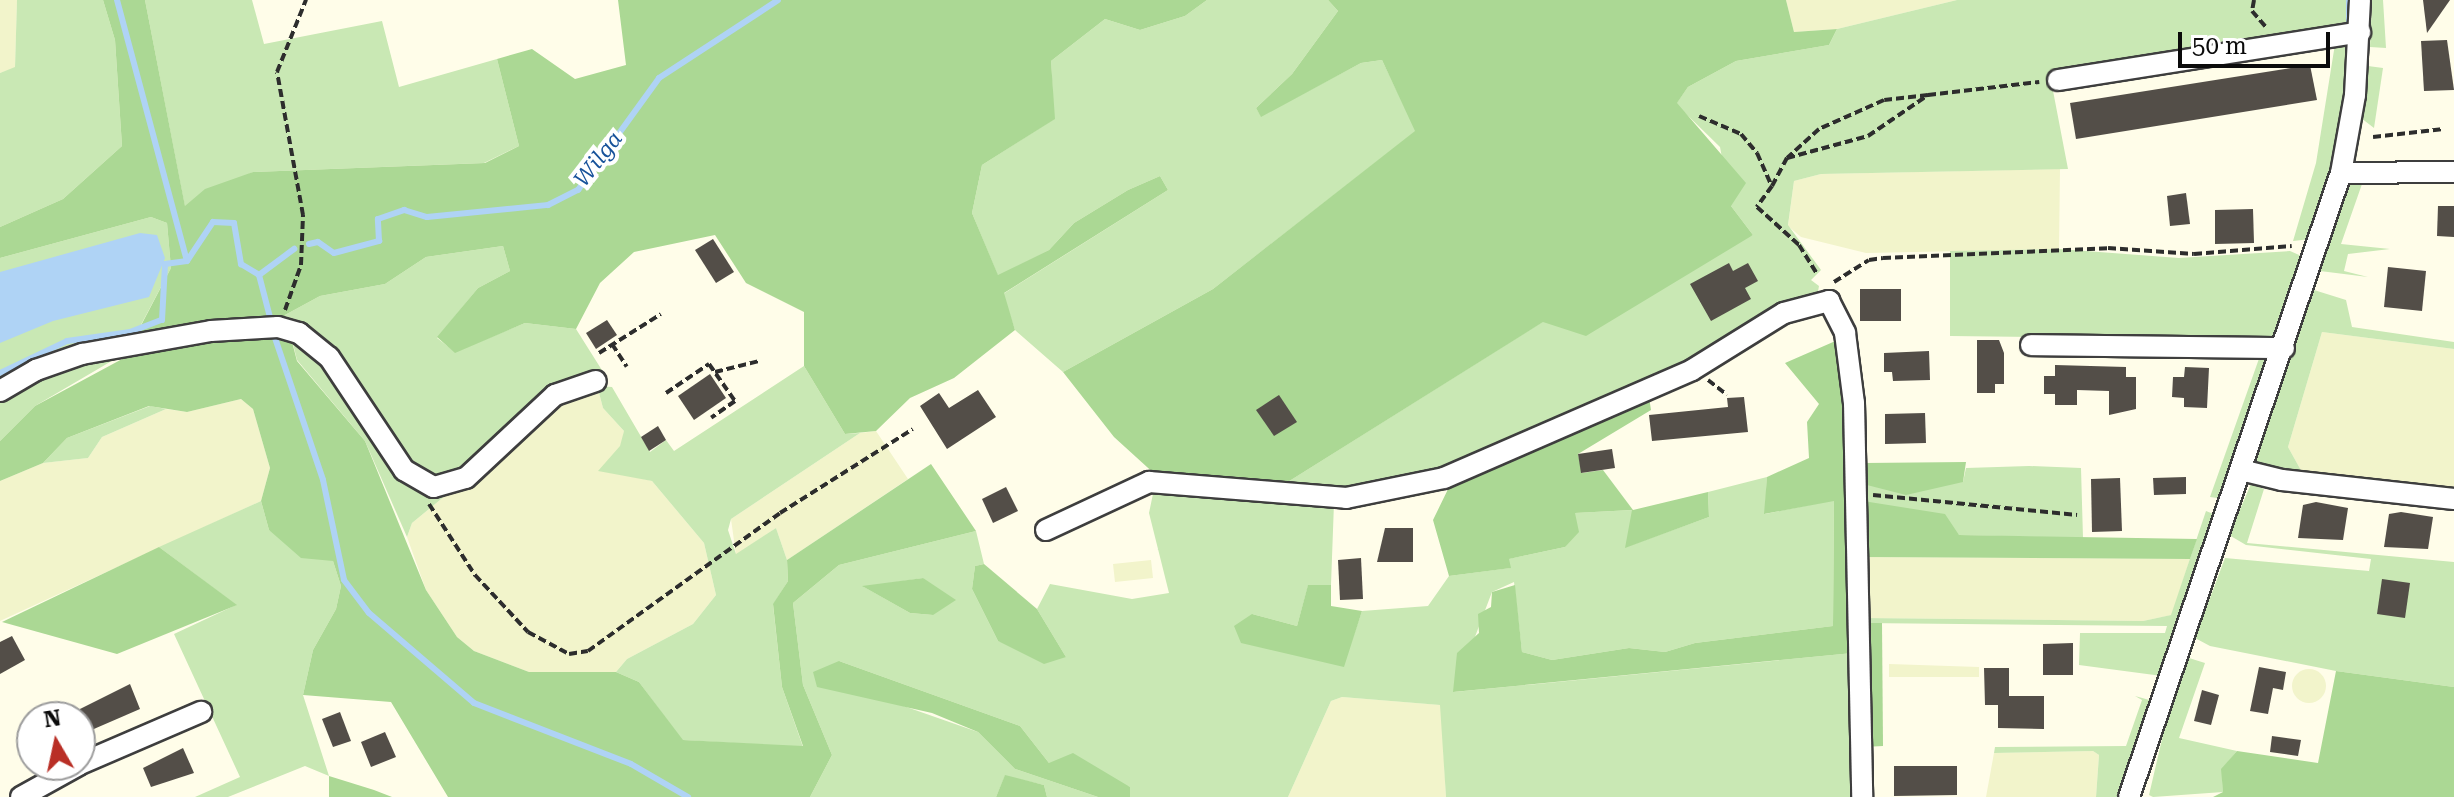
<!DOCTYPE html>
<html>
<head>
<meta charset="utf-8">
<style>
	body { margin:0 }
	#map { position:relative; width:2454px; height:797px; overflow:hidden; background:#fffde9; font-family:"Roboto Serif",serif }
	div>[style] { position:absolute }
	.farmland>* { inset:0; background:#f2f4cb }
	.round { border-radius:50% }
	.green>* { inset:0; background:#c9e8b4 }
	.forest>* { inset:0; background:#abd894 }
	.water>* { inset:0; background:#afd3f5 }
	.stream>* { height:6px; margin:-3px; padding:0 3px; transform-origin:3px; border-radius:3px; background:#afd3f5 }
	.building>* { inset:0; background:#534e48 }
	.path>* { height:4px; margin-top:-2px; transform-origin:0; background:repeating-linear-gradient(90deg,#2d2d2d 0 8px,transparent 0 12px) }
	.roads { filter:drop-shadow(2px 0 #3e3e3e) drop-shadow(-2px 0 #3e3e3e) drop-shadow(0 2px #3e3e3e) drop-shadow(0 -2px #3e3e3e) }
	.minor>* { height:20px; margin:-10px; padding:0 10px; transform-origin:10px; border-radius:10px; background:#fff }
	span { translate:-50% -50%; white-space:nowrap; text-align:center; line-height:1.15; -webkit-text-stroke:8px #fff; paint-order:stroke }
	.water-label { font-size:22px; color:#17529a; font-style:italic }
	.north { position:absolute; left:16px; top:701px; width:80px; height:80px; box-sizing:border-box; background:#fff; border:2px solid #9d9d9d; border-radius:50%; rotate:351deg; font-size:22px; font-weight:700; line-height:32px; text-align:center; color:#0b0b0b }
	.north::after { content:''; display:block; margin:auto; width:28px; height:36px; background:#b92f26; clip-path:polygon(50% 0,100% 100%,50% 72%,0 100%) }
	.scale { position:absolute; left:2178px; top:32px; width:152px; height:36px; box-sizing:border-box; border:4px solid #0b0b0b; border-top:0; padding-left:10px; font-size:24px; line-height:28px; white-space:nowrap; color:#0b0b0b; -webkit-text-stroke:6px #fff; paint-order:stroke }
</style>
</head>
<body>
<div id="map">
	<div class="farmland">
		<div style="clip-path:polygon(0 0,17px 0,15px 68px,0 73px)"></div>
		<div style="clip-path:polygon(1786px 0,1957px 0,1837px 29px,1794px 32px)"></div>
		<div style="clip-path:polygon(2060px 169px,2059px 249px,1866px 253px,1801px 237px,1788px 226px,1794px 181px,1821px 174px)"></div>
		<div style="clip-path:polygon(2322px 332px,2454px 349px,2454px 491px,2303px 474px,2288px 447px)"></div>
		<div style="clip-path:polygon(598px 389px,603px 408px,624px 431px,619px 473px,652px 481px,704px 543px,716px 595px,693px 624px,627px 659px,616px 672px,529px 672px,474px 651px,457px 637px,426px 590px,407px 537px,412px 523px,553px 407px)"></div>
		<div style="clip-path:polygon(241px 399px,253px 409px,270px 468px,261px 501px,0 621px,0 481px,43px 463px,88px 458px,102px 437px,166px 409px,187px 412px)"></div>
		<div style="clip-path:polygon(876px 431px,908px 479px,787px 560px,776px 528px,736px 555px,731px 519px,860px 433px)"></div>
		<div style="clip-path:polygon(1862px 557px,2190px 559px,2172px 615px,2143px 621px,1863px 618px)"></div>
		<div style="clip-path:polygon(1151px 560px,1153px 578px,1115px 582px,1113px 564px)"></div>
		<div style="clip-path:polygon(1889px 664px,1979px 667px,1979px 677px,1889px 677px)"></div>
		<div class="round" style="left:2292px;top:669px;width:34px;height:34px"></div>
		<div style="clip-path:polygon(1342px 697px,1441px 705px,1446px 797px,1288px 797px,1331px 701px)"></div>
		<div style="clip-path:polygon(2093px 751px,2099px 755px,2096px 797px,1986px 797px,1994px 753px)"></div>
	</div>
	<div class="green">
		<div style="clip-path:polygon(17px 0,103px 0,115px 40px,122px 146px,63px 199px,0 227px,0 73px,15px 67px)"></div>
		<div style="clip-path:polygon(145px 0,252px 0,264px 44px,382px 21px,399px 87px,497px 59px,519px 146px,484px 163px,253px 172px,185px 207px)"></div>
		<div style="clip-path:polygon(1207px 0,1328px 0,1338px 11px,1292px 74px,1256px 108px,1261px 116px,1361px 63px,1382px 60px,1416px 131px,1213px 289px,1063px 372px,1015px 330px,1003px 294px,1168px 190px,1160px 176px,1128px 190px,1074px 223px,1049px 250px,998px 276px,972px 213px,982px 165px,1054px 119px,1051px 61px,1105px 19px,1140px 30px,1185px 16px)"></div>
		<div style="clip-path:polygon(1957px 0,2352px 0,2352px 21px,2050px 75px,2068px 169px,1821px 174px,1794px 181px,1788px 225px,1821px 270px,1811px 280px,1819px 286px,1817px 297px,1691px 367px,1492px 454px,1383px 488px,1275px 490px,1544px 321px,1753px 235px,1731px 206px,1720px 147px,1676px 104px,1688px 87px,1736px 61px,1829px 45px,1837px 29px)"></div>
		<div style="clip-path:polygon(2372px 0,2383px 0,2386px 48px,2370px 47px)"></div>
		<div style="clip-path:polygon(2344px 42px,2352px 45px,2335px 163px,2311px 239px,2293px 241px,2316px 163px,2335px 44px)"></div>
		<div style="clip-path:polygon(2368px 66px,2383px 68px,2374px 128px,2361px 118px)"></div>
		<div style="clip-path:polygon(2347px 183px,2362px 184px,2341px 244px,2390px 249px,2348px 254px,2344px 271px,2368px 277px,2320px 271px)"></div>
		<div style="clip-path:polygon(151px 217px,167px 223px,171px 268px,134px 338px,0 385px,0 258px)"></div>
		<div style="clip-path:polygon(503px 246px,510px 271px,478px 288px,437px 338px,455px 352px,525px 323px,576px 329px,605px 375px,581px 379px,461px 474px,446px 481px,419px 476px,334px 356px,288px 326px,285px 315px,320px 296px,385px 284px,426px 257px)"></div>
		<div style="clip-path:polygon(2059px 249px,2179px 258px,2290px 251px,2306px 258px,2279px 335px,2268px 340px,1950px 336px,1950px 251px)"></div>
		<div style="clip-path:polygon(2314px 290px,2346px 300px,2352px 327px,2454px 342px,2454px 349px,2322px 332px,2288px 447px,2303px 474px,2255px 465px,2256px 458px)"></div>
		<div style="clip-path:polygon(291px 336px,317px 352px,401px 475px,445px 491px,554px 402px,599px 386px,612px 387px,650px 452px,666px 440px,674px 451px,804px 366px,845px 434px,860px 433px,731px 519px,728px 530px,736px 554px,776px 528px,787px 560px,788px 581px,773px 605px,782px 687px,803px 747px,682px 740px,639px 682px,616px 672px,627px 659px,693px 624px,716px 595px,704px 543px,652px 481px,598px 471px,620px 446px,624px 431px,603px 408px,598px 389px,553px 407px,412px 523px,407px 537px,365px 441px,297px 360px)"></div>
		<div style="clip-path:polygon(127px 352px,35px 406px,0 441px,0 397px,48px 371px)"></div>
		<div style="clip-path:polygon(2261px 353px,2272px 358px,2224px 499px,2210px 497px)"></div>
		<div style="clip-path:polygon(150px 406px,166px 409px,102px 437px,88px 458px,43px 463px,67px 438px)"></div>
		<div style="clip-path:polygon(2029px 466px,2081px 468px,2083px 538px,1959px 535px,1863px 501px,1863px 484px,1963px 482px,1966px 468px)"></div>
		<div style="clip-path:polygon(evenodd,1767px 477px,1765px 514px,1834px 500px,1833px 626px,1695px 643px,1665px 652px,1629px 648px,1552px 660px,1522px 652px,1514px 582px,1492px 592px,1454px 692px,1853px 653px,1857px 797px,1446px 797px,1440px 705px,1342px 697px,1331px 701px,1288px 797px,1130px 797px,1130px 787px,1049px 763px,1020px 726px,839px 661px,895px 703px,978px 732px,1015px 769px,1098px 797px,1047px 797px,1044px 785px,1005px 776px,996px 797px,810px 797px,832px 755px,803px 685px,793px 603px,839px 565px,976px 531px,984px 564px,975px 566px,972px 589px,998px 641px,1066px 657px,1037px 609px,1050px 584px,1132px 599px,1169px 593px,1149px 513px,1154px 489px,1334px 503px,1331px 585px,1308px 586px,1297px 626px,1252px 614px,1343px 666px,1362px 611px,1428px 606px,1449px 576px,1510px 568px,1508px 559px,1565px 547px,1574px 513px,1633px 510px,1626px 547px,1709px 517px,1708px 492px,1767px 477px,923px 578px,933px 615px,910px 613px,864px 587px,923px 578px)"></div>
		<div style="clip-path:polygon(2251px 484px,2264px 489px,2247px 543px,2454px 562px,2454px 687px,2336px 671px,2210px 646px,2195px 638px,2225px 558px,2369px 571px,2371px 559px,2246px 545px,2229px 535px)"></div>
		<div style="clip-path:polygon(261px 501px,269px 530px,333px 561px,341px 586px,336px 609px,313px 650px,303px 695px,329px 776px,305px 766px,228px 797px,195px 797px,240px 777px,174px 634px,236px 605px,159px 547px)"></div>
		<div style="clip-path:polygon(2206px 511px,2216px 515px,2162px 676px,2079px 665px,2080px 633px,2165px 633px,2167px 626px,1863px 623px,1863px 618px,2143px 621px,2171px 615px)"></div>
		<div style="clip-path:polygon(2189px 658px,2205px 663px,2179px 738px,2237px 751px,2222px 769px,2223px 792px,2153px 797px,2149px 795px,2163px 735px)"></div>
		<div style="clip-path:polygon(2135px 696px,2153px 701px,2120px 797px,2096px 797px,2099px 755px,2093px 751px,1994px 753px,1995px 747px,2126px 746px,2142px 700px)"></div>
	</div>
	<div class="forest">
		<div style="clip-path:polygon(103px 0,145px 0,185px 206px,205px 189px,253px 172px,485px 163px,519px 146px,497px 59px,532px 49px,575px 79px,626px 65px,618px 0,1207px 0,1185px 16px,1140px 30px,1105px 19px,1051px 61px,1055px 119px,982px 165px,972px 213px,998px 275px,1049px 250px,1074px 223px,1128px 190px,1160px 176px,1168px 190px,1004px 293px,1015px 330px,954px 378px,910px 398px,876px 431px,845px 434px,804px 366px,804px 312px,746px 283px,715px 235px,634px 252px,600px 283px,576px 329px,525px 323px,455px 353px,437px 337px,478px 288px,510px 271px,503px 246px,426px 257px,385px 284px,320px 296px,285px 315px,297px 361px,365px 441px,426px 590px,457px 637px,474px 651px,529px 672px,616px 672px,639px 682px,683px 740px,803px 746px,782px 687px,773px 604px,788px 581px,787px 560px,931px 464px,976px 531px,839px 565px,793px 603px,803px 685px,832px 755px,810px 797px,448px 797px,391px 702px,303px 695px,313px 650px,336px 609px,341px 586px,333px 561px,301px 558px,269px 530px,261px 501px,270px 468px,253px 409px,241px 399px,187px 412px,149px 406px,67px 438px,43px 463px,0 481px,0 441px,35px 406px,124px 358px,171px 268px,167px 223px,151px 217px,0 258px,0 227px,63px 199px,122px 146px,115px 40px)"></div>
		<div style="clip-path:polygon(1328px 0,1786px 0,1794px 32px,1837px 29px,1829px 45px,1736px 61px,1688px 87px,1677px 103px,1746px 183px,1731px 206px,1753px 235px,1586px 336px,1543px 322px,1275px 490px,1158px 477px,1114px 437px,1063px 372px,1213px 289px,1415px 131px,1382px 60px,1361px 63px,1261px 117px,1256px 108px,1292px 74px,1338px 11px)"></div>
		<div style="clip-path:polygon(1840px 339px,1848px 407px,1853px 653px,1453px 692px,1457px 653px,1479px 633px,1478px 614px,1491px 607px,1492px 592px,1515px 585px,1522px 652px,1552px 660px,1629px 648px,1665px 652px,1695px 643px,1833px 626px,1834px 501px,1764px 514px,1767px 477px,1809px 458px,1807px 422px,1819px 404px,1785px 363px)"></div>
		<div style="clip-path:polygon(1649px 397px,1651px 410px,1578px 454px,1582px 473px,1603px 470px,1633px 510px,1708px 492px,1709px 517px,1625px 548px,1632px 510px,1575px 513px,1579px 532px,1565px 547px,1509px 559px,1511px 568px,1449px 576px,1433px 520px,1452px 481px)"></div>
		<div style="clip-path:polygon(1966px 462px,1963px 482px,1906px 495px,1863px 484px,1864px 463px)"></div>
		<div style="clip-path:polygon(1863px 501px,1945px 514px,1959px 535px,2197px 539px,2190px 559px,1862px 557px)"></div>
		<div style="clip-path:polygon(159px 547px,237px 605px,117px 654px,2px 622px)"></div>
		<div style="clip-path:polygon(984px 564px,1037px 609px,1066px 657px,1044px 664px,998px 641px,972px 589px,975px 566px)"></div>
		<div style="clip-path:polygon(923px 578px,956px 600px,933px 615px,910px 613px,862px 586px)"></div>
		<div style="clip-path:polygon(1308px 585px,1331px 585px,1331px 606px,1362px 611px,1344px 667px,1241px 643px,1234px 626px,1252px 614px,1297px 626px)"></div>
		<div style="clip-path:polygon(1863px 623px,1882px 623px,1883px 746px,1864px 747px)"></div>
		<div style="clip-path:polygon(839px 661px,1020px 726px,1049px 763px,1073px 753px,1130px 787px,1130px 797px,1098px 797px,1015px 769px,978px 732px,932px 713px,817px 687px,813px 672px)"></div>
		<div style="clip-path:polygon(2336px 671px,2454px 687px,2454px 797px,2213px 797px,2223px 792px,2221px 769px,2237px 751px,2318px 763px)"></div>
		<div style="clip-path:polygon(1005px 775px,1044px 785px,1047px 797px,996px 797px)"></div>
		<div style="clip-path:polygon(329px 776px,374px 790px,392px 797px,329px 797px)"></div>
	</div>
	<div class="water">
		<div style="clip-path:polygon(140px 233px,157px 235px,165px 258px,149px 297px,53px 321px,0 343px,0 272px)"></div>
	</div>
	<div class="stream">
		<div style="left:117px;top:0;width:270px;rotate:75deg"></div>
		<div style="left:2349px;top:0;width:21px;rotate:90deg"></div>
		<div style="left:309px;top:244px;width:9px;rotate:-13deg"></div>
		<div style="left:318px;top:242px;width:19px;rotate:35deg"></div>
		<div style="left:334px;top:253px;width:47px;rotate:-14.9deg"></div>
		<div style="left:379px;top:241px;width:22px;rotate:-93deg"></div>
		<div style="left:378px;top:219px;width:28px;rotate:-19deg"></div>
		<div style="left:404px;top:210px;width:24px;rotate:17deg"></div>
		<div style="left:427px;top:217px;width:122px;rotate:-5.7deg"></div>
		<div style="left:548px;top:205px;width:34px;rotate:-27deg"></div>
		<div style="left:578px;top:190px;width:138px;rotate:-54.1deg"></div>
		<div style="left:659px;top:78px;width:142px;rotate:-33.2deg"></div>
		<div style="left:259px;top:275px;width:48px;rotate:75.4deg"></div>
		<div style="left:259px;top:275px;width:44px;rotate:-36.6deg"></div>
		<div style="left:273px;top:332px;width:156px;rotate:71.3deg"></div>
		<div style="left:323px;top:480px;width:102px;rotate:78.1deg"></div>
		<div style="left:344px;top:580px;width:41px;rotate:52.9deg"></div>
		<div style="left:369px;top:613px;width:138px;rotate:40.6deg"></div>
		<div style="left:474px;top:703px;width:168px;rotate:21.2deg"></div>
		<div style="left:631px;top:764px;width:66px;rotate:30.1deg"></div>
		<div style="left:0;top:373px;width:74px;rotate:-25.5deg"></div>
		<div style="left:67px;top:341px;width:64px;rotate:-8.1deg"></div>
		<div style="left:130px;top:332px;width:34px;rotate:-21deg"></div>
		<div style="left:162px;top:320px;width:56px;rotate:-86.9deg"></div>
		<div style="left:165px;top:264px;width:22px;rotate:-8deg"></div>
		<div style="left:187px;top:261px;width:47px;rotate:-56.3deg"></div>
		<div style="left:213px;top:222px;width:21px;rotate:3deg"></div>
		<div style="left:234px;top:223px;width:42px;rotate:80.3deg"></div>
		<div style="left:241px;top:264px;width:21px;rotate:31deg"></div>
	</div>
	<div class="building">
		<div style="clip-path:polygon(2423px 0,2450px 0,2427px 33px)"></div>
		<div style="clip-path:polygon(2447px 40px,2454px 90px,2424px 91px,2421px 41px)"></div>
		<div style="clip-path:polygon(2310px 65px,2317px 100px,2076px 139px,2070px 103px)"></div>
		<div style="clip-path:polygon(2186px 193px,2190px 224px,2170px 226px,2167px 196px)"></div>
		<div style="clip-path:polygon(2438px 206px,2454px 206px,2454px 237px,2437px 236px)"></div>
		<div style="clip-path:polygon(2253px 209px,2254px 243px,2215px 244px,2215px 210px)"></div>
		<div style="clip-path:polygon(713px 239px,734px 272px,716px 283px,695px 250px)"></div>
		<div style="clip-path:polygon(1729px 263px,1733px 271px,1748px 263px,1758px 281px,1745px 288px,1751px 299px,1711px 321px,1690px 284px)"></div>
		<div style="clip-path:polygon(2388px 267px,2426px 271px,2422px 311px,2384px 307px)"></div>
		<div style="clip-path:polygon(1860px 289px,1901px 289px,1901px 321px,1860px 321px)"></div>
		<div style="clip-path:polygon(607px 320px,617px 335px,596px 349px,586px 333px)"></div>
		<div style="clip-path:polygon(1977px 340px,1999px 340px,2004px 353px,2004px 384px,1995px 384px,1995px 393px,1977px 393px)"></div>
		<div style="clip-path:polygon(1929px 351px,1930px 380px,1893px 381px,1892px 372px,1884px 372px,1884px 353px)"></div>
		<div style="clip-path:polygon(2055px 365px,2126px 367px,2126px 377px,2136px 377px,2136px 409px,2109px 415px,2109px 391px,2077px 390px,2077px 405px,2055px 405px,2055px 394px,2044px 394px,2044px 376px,2055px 376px)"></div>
		<div style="clip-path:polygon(2185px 367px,2209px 368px,2207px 408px,2184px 407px,2184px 398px,2172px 397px,2173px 377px,2184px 377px)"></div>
		<div style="clip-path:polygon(710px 374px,726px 398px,694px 420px,678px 396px)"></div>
		<div style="clip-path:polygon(978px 390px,996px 417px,947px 449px,920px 406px,939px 393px,949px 408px)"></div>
		<div style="clip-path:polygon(1279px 395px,1297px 422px,1274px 436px,1256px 410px)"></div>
		<div style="clip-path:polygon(1744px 397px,1748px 432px,1652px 441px,1649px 415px,1728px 407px,1727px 398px)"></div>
		<div style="clip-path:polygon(1925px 413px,1926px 443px,1885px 444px,1885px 414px)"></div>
		<div style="clip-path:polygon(658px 426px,666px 440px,649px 451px,641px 437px)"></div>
		<div style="clip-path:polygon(1612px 449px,1615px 468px,1581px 473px,1578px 454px)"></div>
		<div style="clip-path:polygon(2186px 477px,2186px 494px,2154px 495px,2153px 478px)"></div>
		<div style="clip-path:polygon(2120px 478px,2122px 531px,2092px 532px,2091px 479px)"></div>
		<div style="clip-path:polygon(1006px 487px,1018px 511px,993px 523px,982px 499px)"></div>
		<div style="clip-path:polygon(2316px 502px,2348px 508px,2343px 540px,2298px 538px,2303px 505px)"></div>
		<div style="clip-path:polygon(2401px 512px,2433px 517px,2428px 549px,2384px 547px,2389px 514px)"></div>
		<div style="clip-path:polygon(1385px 528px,1413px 528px,1413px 562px,1377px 562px)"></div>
		<div style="clip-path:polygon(1361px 558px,1363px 599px,1340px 600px,1338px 560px)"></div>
		<div style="clip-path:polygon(2382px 579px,2410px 583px,2405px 618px,2377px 614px)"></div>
		<div style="clip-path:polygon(12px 636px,25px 660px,0 674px,0 642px)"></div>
		<div style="clip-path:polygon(2073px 643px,2073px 675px,2043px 675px,2043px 644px)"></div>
		<div style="clip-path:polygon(2259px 667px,2286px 672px,2283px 690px,2273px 688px,2268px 714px,2250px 711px)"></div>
		<div style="clip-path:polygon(1984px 668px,2009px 668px,2009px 696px,2044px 696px,2044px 729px,1998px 728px,1998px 705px,1985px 705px)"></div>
		<div style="clip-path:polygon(130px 684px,140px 709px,80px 735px,80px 709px)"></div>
		<div style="clip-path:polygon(2202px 690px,2219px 695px,2211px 725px,2194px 721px)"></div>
		<div style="clip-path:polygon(340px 712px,351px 741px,333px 747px,322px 719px)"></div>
		<div style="clip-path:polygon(385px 732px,396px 757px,371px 767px,361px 742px)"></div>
		<div style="clip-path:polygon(2272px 736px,2301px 740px,2298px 756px,2270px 752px)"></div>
		<div style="clip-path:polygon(183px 748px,194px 773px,151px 787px,143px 768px)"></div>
		<div style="clip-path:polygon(1894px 766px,1957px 766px,1957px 795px,1894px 796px)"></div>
	</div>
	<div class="path">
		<div style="left:2254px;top:0;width:11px;rotate:100deg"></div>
		<div style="left:2252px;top:11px;width:21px;rotate:49deg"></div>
		<div style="left:1928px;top:95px;width:44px;rotate:173.5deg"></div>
		<div style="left:1884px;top:100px;width:71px;rotate:156deg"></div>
		<div style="left:1819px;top:129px;width:43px;rotate:137.8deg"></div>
		<div style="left:1787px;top:158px;width:84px;rotate:-15.2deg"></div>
		<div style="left:1868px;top:136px;width:73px;rotate:-34.3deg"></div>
		<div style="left:1928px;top:95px;width:112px;rotate:-6.7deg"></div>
		<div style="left:1699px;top:116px;width:46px;rotate:23.2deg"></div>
		<div style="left:1741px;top:134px;width:25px;rotate:50deg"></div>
		<div style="left:1757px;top:153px;width:36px;rotate:66deg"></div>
		<div style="left:1772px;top:186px;width:26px;rotate:126deg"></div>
		<div style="left:1757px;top:207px;width:57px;rotate:42.1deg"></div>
		<div style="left:1799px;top:245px;width:34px;rotate:58deg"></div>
		<div style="left:2373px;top:137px;width:71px;rotate:-6.4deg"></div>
		<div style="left:1772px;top:186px;width:32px;rotate:-62deg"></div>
		<div style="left:1834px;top:282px;width:41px;rotate:-32.2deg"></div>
		<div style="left:1869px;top:260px;width:14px;rotate:-8deg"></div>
		<div style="left:1883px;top:258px;width:225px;rotate:-2.5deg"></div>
		<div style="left:2108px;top:248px;width:86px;rotate:4deg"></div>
		<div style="left:2194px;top:254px;width:98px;rotate:-4.7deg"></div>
		<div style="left:285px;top:310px;width:48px;rotate:-70.4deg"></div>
		<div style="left:301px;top:265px;width:50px;rotate:-87.7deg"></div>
		<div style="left:303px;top:215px;width:145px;rotate:-100.3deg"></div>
		<div style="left:277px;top:72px;width:78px;rotate:-68.1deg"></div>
		<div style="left:612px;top:344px;width:27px;rotate:57deg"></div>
		<div style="left:599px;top:353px;width:73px;rotate:-32.2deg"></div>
		<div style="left:715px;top:372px;width:45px;rotate:-14deg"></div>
		<div style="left:1708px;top:380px;width:24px;rotate:38deg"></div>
		<div style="left:666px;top:393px;width:52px;rotate:-34deg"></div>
		<div style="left:709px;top:364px;width:45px;rotate:54.9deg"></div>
		<div style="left:735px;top:401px;width:29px;rotate:145deg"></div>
		<div style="left:1873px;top:495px;width:205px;rotate:5.6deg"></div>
		<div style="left:429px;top:504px;width:85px;rotate:57.1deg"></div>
		<div style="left:475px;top:575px;width:78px;rotate:47.1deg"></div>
		<div style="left:528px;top:632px;width:47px;rotate:28.2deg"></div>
		<div style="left:569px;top:654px;width:19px;rotate:-9deg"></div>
		<div style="left:588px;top:651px;width:236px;rotate:-35.7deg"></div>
		<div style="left:780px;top:513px;width:157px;rotate:-32.3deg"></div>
	</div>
	<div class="roads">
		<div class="minor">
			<div style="left:2058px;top:80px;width:306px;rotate:-9deg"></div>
			<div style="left:2341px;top:173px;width:113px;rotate:-0.5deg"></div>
			<div style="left:2031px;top:345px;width:253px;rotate:0.7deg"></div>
			<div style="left:0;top:391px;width:42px;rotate:-30.3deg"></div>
			<div style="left:36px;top:370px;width:49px;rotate:-19.2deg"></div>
			<div style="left:82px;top:354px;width:131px;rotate:-10.1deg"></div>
			<div style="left:211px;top:331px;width:67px;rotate:-3.4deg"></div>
			<div style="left:278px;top:327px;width:22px;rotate:16deg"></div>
			<div style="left:299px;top:333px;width:38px;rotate:39deg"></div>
			<div style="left:329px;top:357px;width:136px;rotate:56.4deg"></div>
			<div style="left:404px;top:470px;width:34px;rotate:30deg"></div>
			<div style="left:434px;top:487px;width:33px;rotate:-16deg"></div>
			<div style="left:466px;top:478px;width:122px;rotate:-43deg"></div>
			<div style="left:555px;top:395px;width:43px;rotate:-18.9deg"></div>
			<div style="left:2241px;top:470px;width:42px;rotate:13.7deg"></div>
			<div style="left:2282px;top:480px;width:173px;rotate:6.3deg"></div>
			<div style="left:1046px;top:530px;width:114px;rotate:-25deg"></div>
			<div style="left:1149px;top:482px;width:198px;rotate:4.6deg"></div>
			<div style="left:1346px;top:498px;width:100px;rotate:-11.5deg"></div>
			<div style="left:1444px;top:478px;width:270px;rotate:-23.5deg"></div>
			<div style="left:1692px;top:370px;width:108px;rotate:-31.8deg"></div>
			<div style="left:1784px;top:313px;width:47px;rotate:-14.9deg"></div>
			<div style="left:1829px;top:301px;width:36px;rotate:63deg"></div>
			<div style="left:1845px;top:333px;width:71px;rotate:82.7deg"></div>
			<div style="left:1854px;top:403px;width:394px;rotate:88.8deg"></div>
			<div style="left:80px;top:764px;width:132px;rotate:-23.3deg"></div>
			<div style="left:21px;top:797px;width:66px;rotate:-28.9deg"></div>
			<div style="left:2129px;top:797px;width:659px;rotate:-71.24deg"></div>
			<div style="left:2341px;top:173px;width:79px;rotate:-79.8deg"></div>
			<div style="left:2355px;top:95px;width:95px;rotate:-87deg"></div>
		</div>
	</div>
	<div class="water-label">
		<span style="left:598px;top:159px;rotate:-52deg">Wilga</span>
	</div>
	<div class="north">N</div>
	<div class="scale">50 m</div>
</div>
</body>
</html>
